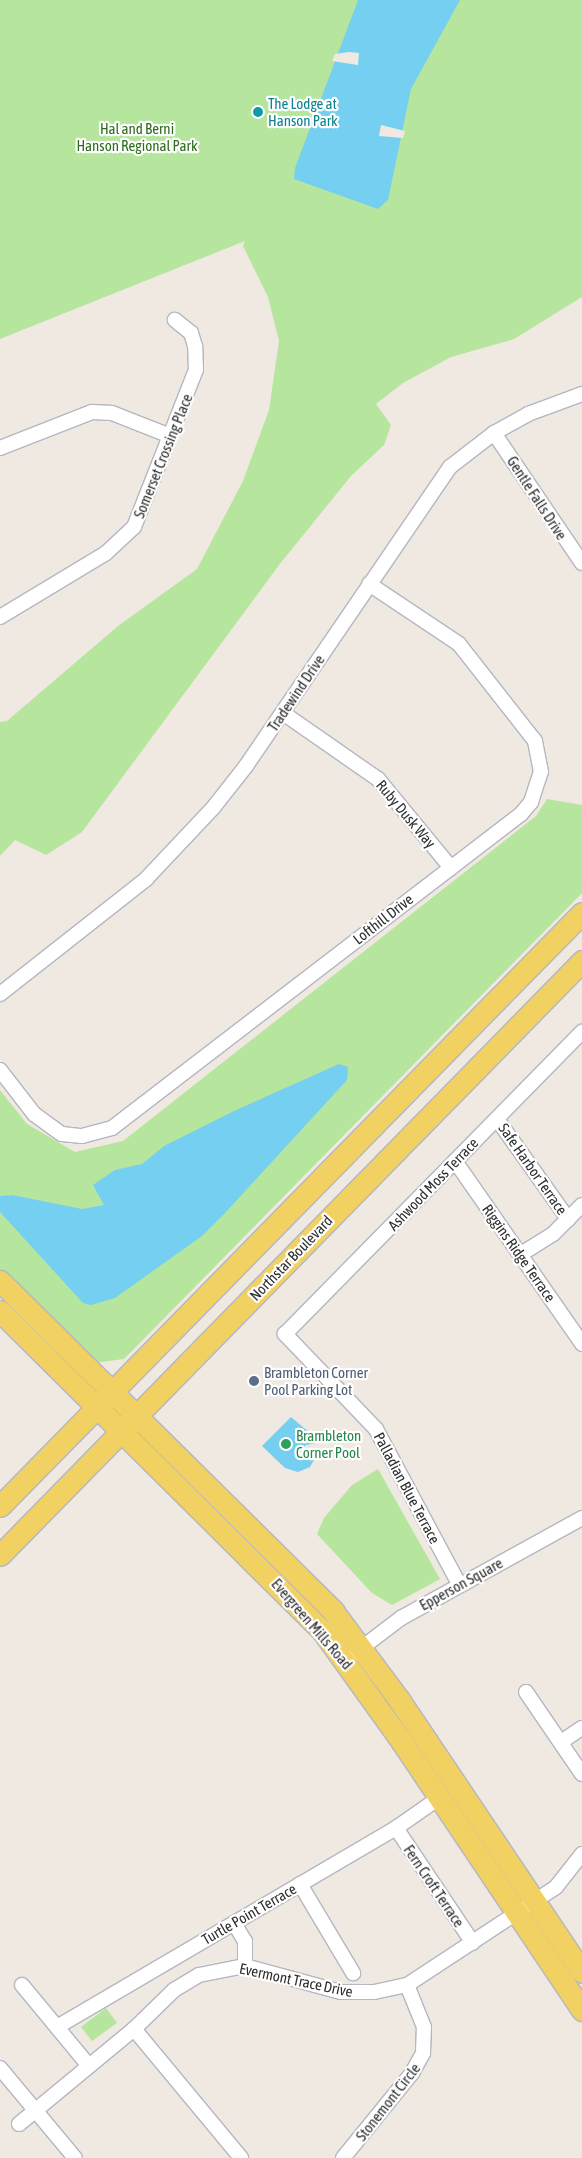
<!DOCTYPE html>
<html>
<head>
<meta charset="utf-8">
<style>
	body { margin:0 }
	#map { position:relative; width:582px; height:2158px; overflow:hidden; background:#efe9e1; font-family:"Asap Condensed",sans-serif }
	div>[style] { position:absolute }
	.green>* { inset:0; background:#b6e59e }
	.water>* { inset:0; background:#75cff0 }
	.pier>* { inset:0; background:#efe9e1 }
	.roads { filter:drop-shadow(1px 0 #b4b7c1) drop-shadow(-1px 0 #b4b7c1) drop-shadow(0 1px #b4b7c1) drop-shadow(0 -1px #b4b7c1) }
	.minor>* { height:14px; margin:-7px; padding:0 7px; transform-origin:7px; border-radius:7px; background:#fff }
	.primary>* { height:21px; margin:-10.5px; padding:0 10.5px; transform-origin:10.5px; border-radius:10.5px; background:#f2d163 }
	.dots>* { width:14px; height:14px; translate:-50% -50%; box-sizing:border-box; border:2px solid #fff; border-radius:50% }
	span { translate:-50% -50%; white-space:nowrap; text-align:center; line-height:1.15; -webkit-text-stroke:4.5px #fff; paint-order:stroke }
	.culture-label { font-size:15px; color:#0d838f }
	.left { translate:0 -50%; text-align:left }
	.park-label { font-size:15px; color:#2c6e1b }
	.street-label { font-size:15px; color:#2e2e2e }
	.service-label { font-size:15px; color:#4e5e75 }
	.leisure-label { font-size:15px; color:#27864d }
</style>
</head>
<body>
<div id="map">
	<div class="green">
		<div style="clip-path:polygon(0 0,582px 0,582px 297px,514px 339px,451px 357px,403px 383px,376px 404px,391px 425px,384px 445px,351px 476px,279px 565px,82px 832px,46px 855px,15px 840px,0 856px,0 722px,7px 721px,118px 626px,197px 569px,243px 481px,269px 410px,279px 341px,268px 297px,243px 246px,245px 241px,0 339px)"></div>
		<div style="clip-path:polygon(547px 799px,582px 805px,582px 893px,124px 1359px,93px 1363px,0 1271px,0 1090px,27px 1124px,75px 1152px,123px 1141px,536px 816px)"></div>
		<div style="clip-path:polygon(378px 1469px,440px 1579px,392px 1605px,372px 1593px,317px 1534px,324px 1518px,352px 1485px)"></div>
		<div style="clip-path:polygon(106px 2008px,117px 2023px,92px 2041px,81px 2027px)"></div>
	</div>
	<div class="water">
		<div style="clip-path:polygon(358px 0,460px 0,411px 89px,388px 200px,378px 209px,294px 179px,295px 168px)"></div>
		<div style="clip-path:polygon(339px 1064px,348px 1067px,347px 1080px,225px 1213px,202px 1236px,115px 1298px,91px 1305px,83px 1303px,0 1212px,0 1196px,12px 1195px,82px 1209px,104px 1205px,93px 1185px,115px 1170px,142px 1164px,164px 1146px,234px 1111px)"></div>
		<div style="clip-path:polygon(291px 1417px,317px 1439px,316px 1443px,306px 1445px,296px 1456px,301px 1457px,312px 1448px,318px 1453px,310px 1467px,298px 1472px,285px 1468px,262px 1446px)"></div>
	</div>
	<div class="pier">
		<div style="clip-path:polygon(349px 52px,359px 53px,358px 65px,332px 61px,335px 54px)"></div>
		<div style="clip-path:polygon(381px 125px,405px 131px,403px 138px,379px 136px)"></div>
	</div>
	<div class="roads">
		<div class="minor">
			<div style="left:494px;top:433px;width:157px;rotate:55.9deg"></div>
			<div style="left:0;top:448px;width:99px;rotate:-21.4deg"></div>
			<div style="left:92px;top:412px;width:20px;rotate:3deg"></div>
			<div style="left:112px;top:413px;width:62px;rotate:21.6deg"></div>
			<div style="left:0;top:617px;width:124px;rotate:-31.1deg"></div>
			<div style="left:106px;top:553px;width:38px;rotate:-43deg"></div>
			<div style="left:134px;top:527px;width:169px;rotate:-68.5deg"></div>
			<div style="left:196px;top:370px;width:24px;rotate:-92deg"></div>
			<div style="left:195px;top:346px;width:14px;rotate:-107deg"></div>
			<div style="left:191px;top:333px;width:21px;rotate:-141deg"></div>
			<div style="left:283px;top:713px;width:116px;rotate:34.8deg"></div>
			<div style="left:378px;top:779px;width:115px;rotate:50.6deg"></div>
			<div style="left:0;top:994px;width:186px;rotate:-38.2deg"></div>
			<div style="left:146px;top:879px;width:98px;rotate:-46.7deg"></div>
			<div style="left:213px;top:808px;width:53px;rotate:-51.8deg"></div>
			<div style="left:246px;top:766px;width:362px;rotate:-55.7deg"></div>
			<div style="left:450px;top:467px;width:56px;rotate:-37.7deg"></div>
			<div style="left:494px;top:433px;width:39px;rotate:-29deg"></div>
			<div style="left:528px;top:414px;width:58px;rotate:-20.3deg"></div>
			<div style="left:0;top:1070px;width:56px;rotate:52.3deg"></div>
			<div style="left:34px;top:1114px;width:34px;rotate:36deg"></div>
			<div style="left:62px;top:1134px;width:20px;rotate:6deg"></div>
			<div style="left:82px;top:1136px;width:31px;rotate:-15deg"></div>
			<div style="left:112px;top:1128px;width:516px;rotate:-37.51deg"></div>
			<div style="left:521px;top:814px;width:16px;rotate:-50deg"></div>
			<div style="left:531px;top:802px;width:32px;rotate:-72deg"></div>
			<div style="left:541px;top:772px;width:32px;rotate:-101deg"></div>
			<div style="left:535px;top:741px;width:123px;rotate:-128.1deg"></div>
			<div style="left:459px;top:644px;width:108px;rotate:-146.3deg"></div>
			<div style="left:497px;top:1119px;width:123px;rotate:54.6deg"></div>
			<div style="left:455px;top:1161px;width:223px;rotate:55.2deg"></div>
			<div style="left:521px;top:1254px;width:38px;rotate:-32deg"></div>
			<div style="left:553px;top:1234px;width:41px;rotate:-45deg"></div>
			<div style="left:459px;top:1584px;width:176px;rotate:-118.2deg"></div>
			<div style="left:376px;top:1429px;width:132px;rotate:-133.8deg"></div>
			<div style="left:285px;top:1334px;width:424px;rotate:-45.5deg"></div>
			<div style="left:355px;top:1653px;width:58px;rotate:-37.3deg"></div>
			<div style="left:401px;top:1618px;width:207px;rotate:-28.9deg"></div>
			<div style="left:526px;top:1692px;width:99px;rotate:55.7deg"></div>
			<div style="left:561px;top:1742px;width:25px;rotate:-34deg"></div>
			<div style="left:396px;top:1828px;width:138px;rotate:56.2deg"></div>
			<div style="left:300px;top:1884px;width:104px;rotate:59.2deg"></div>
			<div style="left:234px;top:1923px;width:21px;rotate:59deg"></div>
			<div style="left:245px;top:1941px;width:25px;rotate:90deg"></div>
			<div style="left:22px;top:1985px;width:105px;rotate:50.4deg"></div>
			<div style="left:57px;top:2027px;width:393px;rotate:-30.4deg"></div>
			<div style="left:396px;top:1828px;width:52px;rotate:-34.9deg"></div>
			<div style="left:134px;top:2029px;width:168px;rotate:50.3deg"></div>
			<div style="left:0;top:2068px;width:117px;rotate:50.2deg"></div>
			<div style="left:19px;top:2124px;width:149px;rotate:-39.6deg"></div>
			<div style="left:134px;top:2029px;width:56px;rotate:-44.3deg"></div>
			<div style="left:174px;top:1990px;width:29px;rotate:-31deg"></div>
			<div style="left:199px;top:1975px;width:47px;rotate:-11.1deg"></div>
			<div style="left:245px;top:1966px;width:99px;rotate:15.2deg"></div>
			<div style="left:341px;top:1992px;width:33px"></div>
			<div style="left:374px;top:1992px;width:34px;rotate:-12deg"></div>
			<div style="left:407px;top:1985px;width:178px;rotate:-33.3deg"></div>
			<div style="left:556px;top:1887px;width:42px;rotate:-51.8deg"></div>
			<div style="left:343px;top:2158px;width:109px;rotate:-50.9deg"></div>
			<div style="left:412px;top:2073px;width:23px;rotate:-61deg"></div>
			<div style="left:423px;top:2053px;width:26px;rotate:-88deg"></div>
			<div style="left:424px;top:2027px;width:45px;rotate:-112deg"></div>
		</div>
		<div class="primary">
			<div style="left:0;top:1281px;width:469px;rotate:44.7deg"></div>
			<div style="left:333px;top:1611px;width:112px;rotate:53.3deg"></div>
			<div style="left:400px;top:1701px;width:326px;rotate:56.1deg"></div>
			<div style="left:0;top:1311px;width:455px;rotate:44.8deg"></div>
			<div style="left:323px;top:1632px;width:135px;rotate:54.3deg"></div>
			<div style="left:402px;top:1742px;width:323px;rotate:56.1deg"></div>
			<div style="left:0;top:1506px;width:831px;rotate:-45.54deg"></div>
			<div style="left:0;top:1555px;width:832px;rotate:-45.58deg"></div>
		</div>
	</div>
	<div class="dots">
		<div style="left:258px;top:112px;background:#0f9aa8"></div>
		<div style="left:254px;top:1381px;background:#5c6f8a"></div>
		<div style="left:286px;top:1444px;background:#2e9e5b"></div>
	</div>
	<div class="culture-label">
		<span class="left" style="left:268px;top:112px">The Lodge at<br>Hanson Park</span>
	</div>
	<div class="park-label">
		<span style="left:137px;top:137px">Hal and Berni<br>Hanson Regional Park</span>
	</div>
	<div class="street-label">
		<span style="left:163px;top:456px;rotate:-68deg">Somerset Crossing Place</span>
		<span style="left:537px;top:498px;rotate:57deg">Gentle Falls Drive</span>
		<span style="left:296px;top:693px;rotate:-56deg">Tradewind Drive</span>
		<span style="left:406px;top:814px;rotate:50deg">Ruby Dusk Way</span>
		<span style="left:383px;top:919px;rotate:-38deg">Lofthill Drive</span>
		<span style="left:533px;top:1169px;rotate:55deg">Safe Harbor Terrace</span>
		<span style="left:433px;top:1184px;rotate:-46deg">Ashwood Moss Terrace</span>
		<span style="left:519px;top:1253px;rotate:55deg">Riggins Ridge Terrace</span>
		<span style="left:291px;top:1258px;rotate:-46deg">Northstar Boulevard</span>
		<span style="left:407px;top:1488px;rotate:62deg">Palladian Blue Terrace</span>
		<span style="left:461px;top:1584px;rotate:-29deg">Epperson Square</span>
		<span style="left:312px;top:1624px;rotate:49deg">Evergreen Mills Road</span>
		<span style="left:434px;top:1886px;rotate:56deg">Fern Croft Terrace</span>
		<span style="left:249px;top:1914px;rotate:-30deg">Turtle Point Terrace</span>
		<span style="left:296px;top:1980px;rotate:12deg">Evermont Trace Drive</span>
		<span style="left:388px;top:2102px;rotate:-52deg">Stonemont Circle</span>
	</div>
	<div class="service-label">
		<span class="left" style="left:264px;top:1381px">Brambleton Corner<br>Pool Parking Lot</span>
	</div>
	<div class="leisure-label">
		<span class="left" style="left:296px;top:1444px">Brambleton<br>Corner Pool</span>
	</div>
</div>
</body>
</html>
